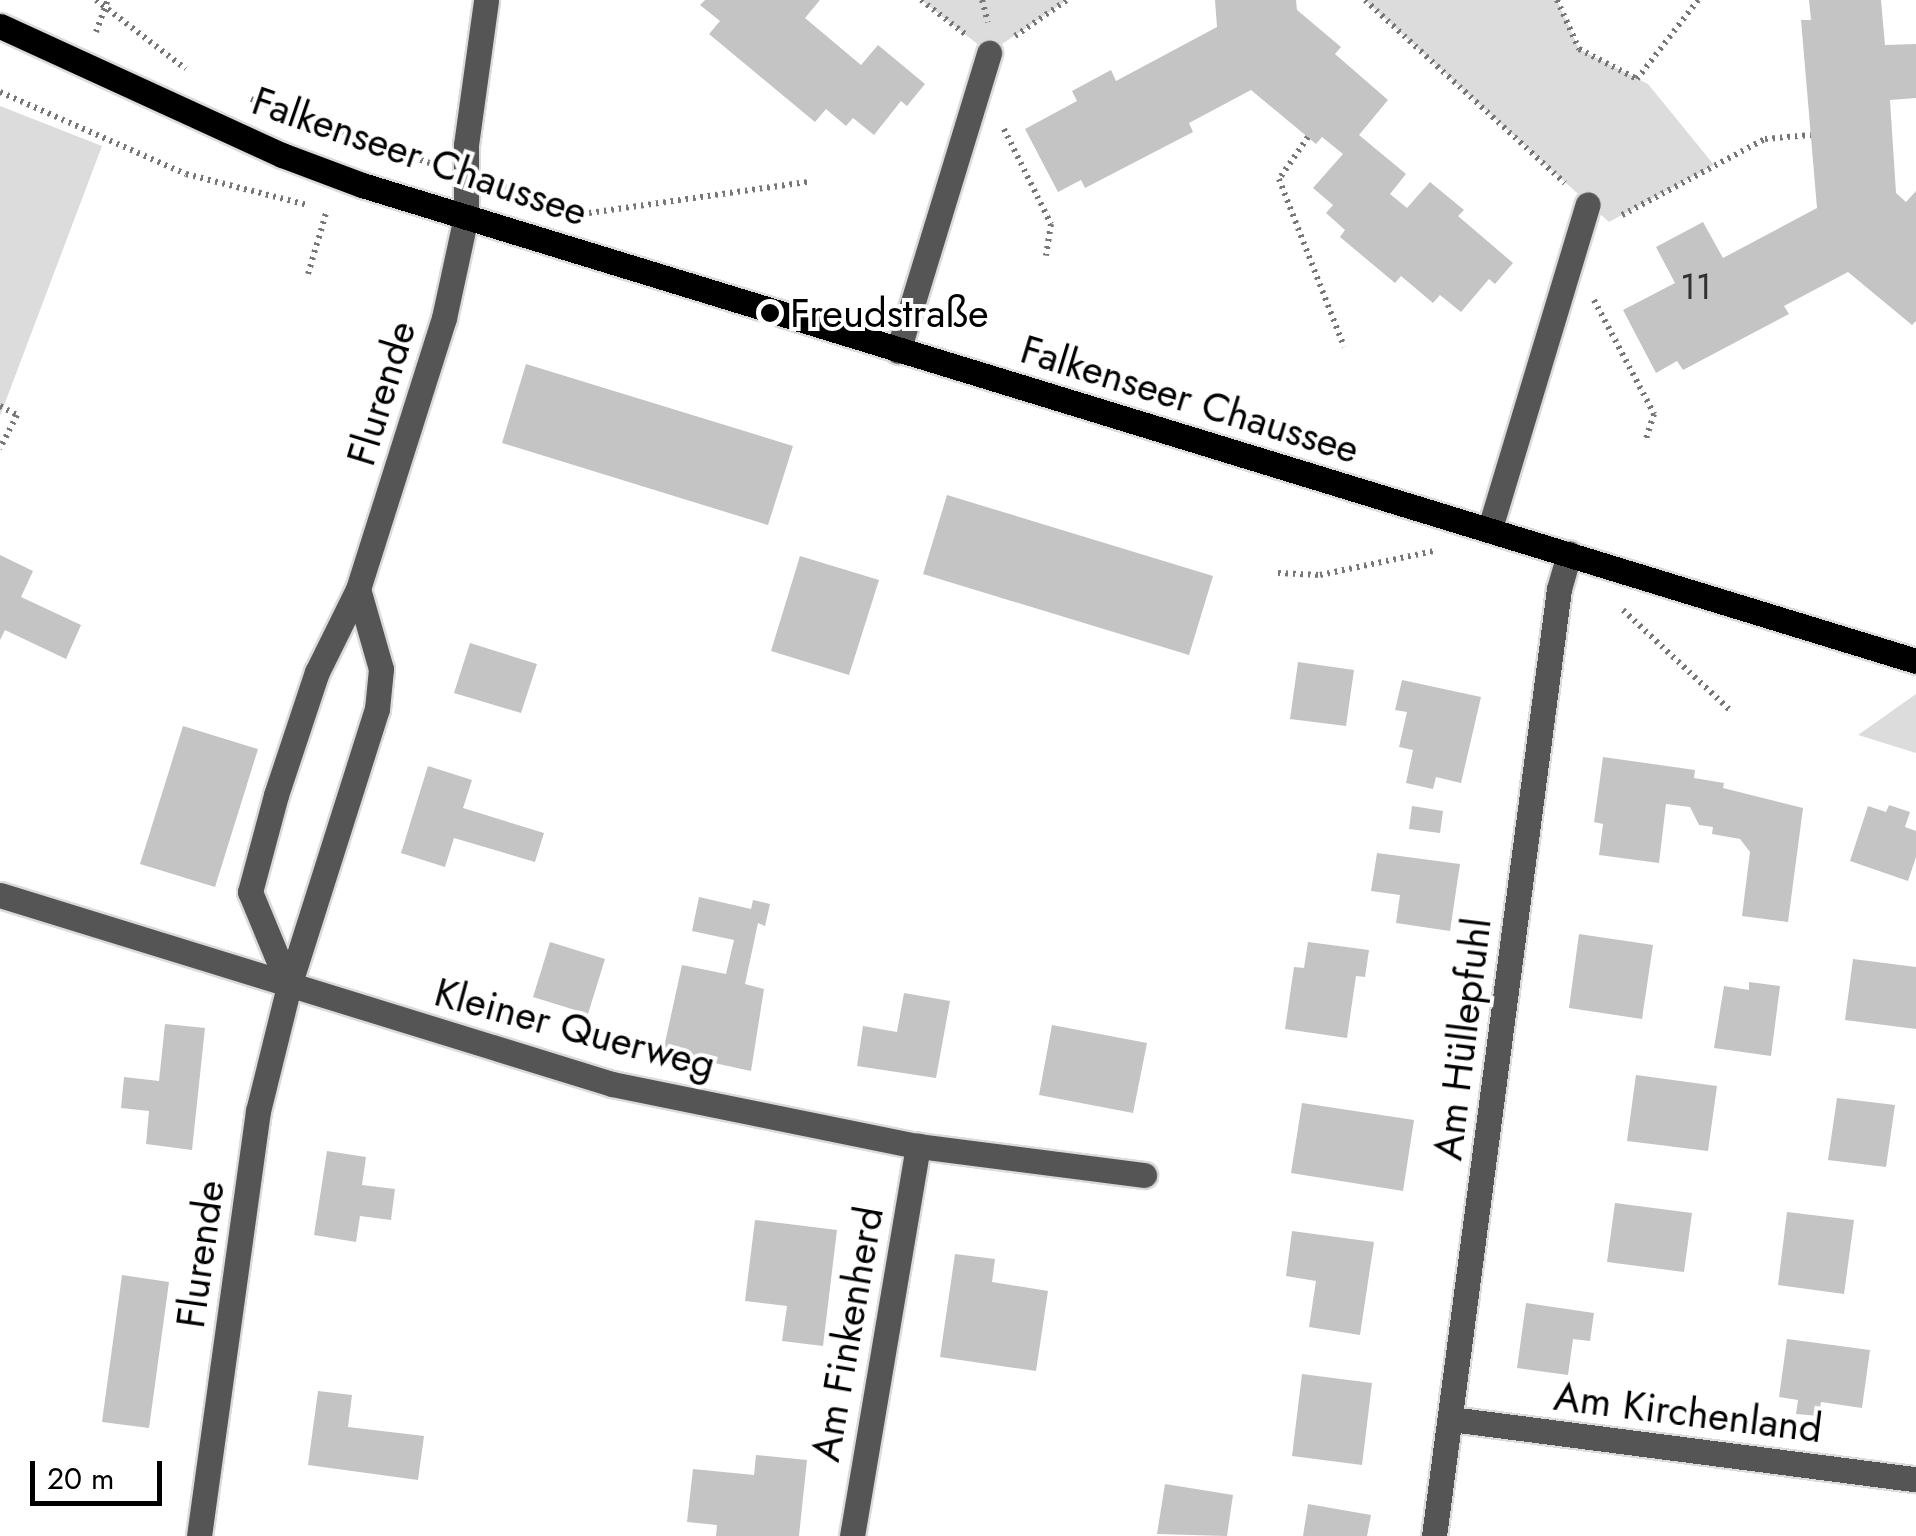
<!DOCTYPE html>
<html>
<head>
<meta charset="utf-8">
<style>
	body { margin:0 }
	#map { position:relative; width:1916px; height:1536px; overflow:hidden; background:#fff; font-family:Jost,sans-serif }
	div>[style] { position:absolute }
	.green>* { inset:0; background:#dcdcdc }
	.building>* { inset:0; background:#c4c4c4 }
	.path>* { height:6px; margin-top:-3px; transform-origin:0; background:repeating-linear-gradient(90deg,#777 0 2.5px,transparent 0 7.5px) }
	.roads { filter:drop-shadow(2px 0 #dbdbdb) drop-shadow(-2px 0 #dbdbdb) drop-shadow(0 2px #dbdbdb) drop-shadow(0 -2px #dbdbdb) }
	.minor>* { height:25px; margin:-12.5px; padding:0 12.5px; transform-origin:12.5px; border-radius:12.5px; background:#555 }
	.major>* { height:25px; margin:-12.5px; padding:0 12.5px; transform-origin:12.5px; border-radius:12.5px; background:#000 }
	.dots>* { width:28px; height:28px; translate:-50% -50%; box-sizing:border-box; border:5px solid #fff; border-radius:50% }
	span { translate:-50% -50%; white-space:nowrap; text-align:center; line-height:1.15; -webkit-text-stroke:8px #fff; paint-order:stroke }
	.number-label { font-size:35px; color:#313131 }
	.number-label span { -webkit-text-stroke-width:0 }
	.street-label { font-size:40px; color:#000 }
	.poi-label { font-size:40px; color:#000 }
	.left { translate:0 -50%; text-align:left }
	.scale { position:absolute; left:30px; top:1461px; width:132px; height:45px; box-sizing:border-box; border:5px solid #000; border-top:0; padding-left:12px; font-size:30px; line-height:35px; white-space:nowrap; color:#000; -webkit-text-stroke:8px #fff; paint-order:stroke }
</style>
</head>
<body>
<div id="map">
	<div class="green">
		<div style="clip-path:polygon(921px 0,1067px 0,989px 53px)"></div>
		<div style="clip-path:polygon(1365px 0,1557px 0,1579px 49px,1648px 84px,1714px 165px,1609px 222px)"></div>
		<div style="clip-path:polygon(0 106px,102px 146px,0 416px)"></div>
		<div style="clip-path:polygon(1916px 694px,1916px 753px,1858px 735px)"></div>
	</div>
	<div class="building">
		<div style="clip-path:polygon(705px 0,820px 0,805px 18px,861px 65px,878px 45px,925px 84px,907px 106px,901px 101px,874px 135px,853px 118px,846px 126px,826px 109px,815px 122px,709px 34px,720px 21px,700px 5px)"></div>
		<div style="clip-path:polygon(1215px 0,1296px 0,1297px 10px,1341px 47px,1335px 54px,1388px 100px,1359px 135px,1406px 174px,1390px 194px,1407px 208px,1430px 182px,1464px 210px,1458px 216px,1513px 263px,1495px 284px,1489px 279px,1461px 312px,1440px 295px,1433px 303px,1401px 276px,1395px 283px,1340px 237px,1345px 230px,1326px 213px,1333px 205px,1313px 188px,1343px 154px,1322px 137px,1316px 144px,1251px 90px,1189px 123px,1193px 132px,1085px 188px,1081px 180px,1058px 192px,1025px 129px,1077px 101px,1072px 91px,1111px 70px,1116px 81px,1217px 27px)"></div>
		<div style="clip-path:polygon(1809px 0,1881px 0,1885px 45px,1916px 44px,1916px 98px,1890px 100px,1896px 193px,1906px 202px,1916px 191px,1916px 321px,1912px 325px,1848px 272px,1784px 306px,1789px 314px,1683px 370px,1677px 361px,1656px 373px,1623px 310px,1675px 283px,1656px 247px,1703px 222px,1723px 258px,1817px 208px,1801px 20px,1811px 20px)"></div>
		<div style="clip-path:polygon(526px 364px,793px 446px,768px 525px,502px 443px)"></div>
		<div style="clip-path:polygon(947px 495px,1213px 576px,1189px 655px,923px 574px)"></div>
		<div style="clip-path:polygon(0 555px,33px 571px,21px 597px,81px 625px,66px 659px,5px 630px,0 640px)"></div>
		<div style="clip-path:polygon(800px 556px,879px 580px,849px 675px,771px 651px)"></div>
		<div style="clip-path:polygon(470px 643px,537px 664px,521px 713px,454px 693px)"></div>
		<div style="clip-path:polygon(1298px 662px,1354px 670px,1346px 726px,1290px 719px)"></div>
		<div style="clip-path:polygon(1402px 680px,1481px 697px,1461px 783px,1436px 777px,1433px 789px,1406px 783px,1413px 750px,1399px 747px,1407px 712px,1395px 710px)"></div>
		<div style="clip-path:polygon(183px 726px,258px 749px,215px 887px,140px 864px)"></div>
		<div style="clip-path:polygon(1603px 757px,1695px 770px,1694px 778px,1724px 783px,1723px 788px,1803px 808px,1788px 922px,1742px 916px,1750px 852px,1740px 839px,1712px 834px,1713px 827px,1699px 825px,1690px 807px,1666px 804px,1659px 863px,1599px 855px,1603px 824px,1594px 822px)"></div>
		<div style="clip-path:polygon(428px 766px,472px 780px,463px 808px,544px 833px,535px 862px,454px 838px,445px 867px,401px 853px)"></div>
		<div style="clip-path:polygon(1889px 805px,1910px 812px,1905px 827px,1916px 831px,1916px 857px,1908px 881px,1850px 861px,1868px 806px,1886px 812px)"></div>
		<div style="clip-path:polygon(1412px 806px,1443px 811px,1440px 833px,1409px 829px)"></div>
		<div style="clip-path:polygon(1377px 853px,1460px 864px,1450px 931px,1396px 923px,1400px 895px,1371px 891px)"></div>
		<div style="clip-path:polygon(699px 897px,751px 909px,753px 900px,770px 904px,765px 926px,758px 923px,745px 984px,764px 989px,751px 1071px,663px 1052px,682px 965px,726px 974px,734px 940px,692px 931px)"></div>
		<div style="clip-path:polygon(1579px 934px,1653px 945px,1642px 1019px,1569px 1008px)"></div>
		<div style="clip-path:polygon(550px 942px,605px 959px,588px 1014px,533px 997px)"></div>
		<div style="clip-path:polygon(1308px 942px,1369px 950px,1365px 977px,1356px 976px,1347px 1038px,1285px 1029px,1294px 967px,1304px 968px)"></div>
		<div style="clip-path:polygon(1853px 959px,1916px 967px,1916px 1029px,1845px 1020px)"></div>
		<div style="clip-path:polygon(1749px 982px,1780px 986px,1771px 1056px,1714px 1048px,1724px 986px,1749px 990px)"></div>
		<div style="clip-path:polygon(904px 993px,950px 1001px,936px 1078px,857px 1066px,863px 1026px,897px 1032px)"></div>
		<div style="clip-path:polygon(165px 1024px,205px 1028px,192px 1150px,146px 1144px,149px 1111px,121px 1108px,124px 1077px,159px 1081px)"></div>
		<div style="clip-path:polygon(1052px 1025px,1147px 1043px,1133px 1113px,1039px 1095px)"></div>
		<div style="clip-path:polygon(1636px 1075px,1717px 1086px,1708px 1151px,1627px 1141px)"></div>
		<div style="clip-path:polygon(1837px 1098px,1895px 1105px,1886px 1167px,1828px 1160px)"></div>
		<div style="clip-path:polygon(1302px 1103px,1414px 1120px,1403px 1191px,1291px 1173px)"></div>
		<div style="clip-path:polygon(327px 1151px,366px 1157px,362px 1185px,395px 1189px,391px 1220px,360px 1216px,356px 1242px,314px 1235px)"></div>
		<div style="clip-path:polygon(1615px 1203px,1692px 1213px,1684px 1272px,1607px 1262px)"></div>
		<div style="clip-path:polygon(1787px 1212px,1854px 1220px,1844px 1294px,1778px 1285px)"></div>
		<div style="clip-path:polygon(755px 1220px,837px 1230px,823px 1346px,782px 1341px,787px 1306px,745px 1301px)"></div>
		<div style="clip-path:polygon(1292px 1231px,1374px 1242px,1360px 1335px,1309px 1327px,1316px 1281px,1286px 1276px)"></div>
		<div style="clip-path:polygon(955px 1254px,995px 1259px,992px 1282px,1048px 1291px,1036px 1371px,940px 1357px)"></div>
		<div style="clip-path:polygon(122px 1275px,169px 1282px,149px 1428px,102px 1422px)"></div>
		<div style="clip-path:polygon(1526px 1303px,1594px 1313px,1590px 1341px,1573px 1339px,1568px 1375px,1517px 1368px)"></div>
		<div style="clip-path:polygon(1787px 1339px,1870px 1350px,1862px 1408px,1821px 1402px,1819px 1416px,1796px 1414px,1798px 1400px,1779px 1397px)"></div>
		<div style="clip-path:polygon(1302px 1374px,1372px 1383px,1362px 1465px,1292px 1456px)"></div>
		<div style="clip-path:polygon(318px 1391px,352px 1395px,348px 1427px,424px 1436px,418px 1480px,308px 1465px)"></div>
		<div style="clip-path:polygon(756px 1455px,807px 1460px,799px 1536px,716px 1536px,717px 1525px,687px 1522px,693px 1469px,754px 1475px)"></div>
		<div style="clip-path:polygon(1165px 1484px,1233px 1495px,1227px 1536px,1157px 1534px)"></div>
		<div style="clip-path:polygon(1308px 1504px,1371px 1515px,1367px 1536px,1303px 1536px)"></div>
	</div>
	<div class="path">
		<div style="left:96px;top:0;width:113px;rotate:37.5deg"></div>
		<div style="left:921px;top:0;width:56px;rotate:37.7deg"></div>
		<div style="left:982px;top:0;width:23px;rotate:75deg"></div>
		<div style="left:1365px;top:0;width:271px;rotate:42.5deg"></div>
		<div style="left:1557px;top:0;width:54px;rotate:65.8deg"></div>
		<div style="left:1579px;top:49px;width:65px;rotate:27.3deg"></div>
		<div style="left:1637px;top:79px;width:100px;rotate:-52.3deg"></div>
		<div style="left:96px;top:32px;width:33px;rotate:-70deg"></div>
		<div style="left:1015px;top:36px;width:63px;rotate:-34.7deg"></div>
		<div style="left:0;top:92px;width:203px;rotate:23.8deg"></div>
		<div style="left:186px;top:174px;width:126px;rotate:14.3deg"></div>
		<div style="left:251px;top:99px;width:193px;rotate:19.7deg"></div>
		<div style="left:1004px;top:129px;width:106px;rotate:63.7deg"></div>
		<div style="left:1051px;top:224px;width:32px;rotate:99deg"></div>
		<div style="left:1308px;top:137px;width:51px;rotate:124.6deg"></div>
		<div style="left:1279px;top:179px;width:180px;rotate:68.8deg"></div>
		<div style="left:497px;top:184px;width:96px;rotate:17.5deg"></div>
		<div style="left:589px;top:213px;width:221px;rotate:-8.1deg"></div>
		<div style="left:1622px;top:215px;width:162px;rotate:-28deg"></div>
		<div style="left:1765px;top:139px;width:46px;rotate:-5deg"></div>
		<div style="left:308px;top:274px;width:67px;rotate:-73.5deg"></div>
		<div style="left:1594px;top:300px;width:129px;rotate:62.2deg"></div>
		<div style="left:1654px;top:414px;width:29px;rotate:108deg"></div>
		<div style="left:0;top:406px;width:19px;rotate:28deg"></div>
		<div style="left:17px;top:415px;width:38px;rotate:117deg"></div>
		<div style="left:1278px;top:573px;width:42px;rotate:2.7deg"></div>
		<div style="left:1320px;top:575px;width:116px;rotate:-11.9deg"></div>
		<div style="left:1623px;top:610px;width:146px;rotate:43.1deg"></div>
	</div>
	<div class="roads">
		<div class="minor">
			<div style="left:898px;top:351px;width:312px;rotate:-73deg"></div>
			<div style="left:1490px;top:528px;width:338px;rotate:-73.2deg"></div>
			<div style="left:0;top:895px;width:641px;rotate:17.16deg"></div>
			<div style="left:612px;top:1084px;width:312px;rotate:11.5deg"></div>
			<div style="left:918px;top:1146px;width:228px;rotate:7.3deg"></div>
			<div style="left:289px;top:986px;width:102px;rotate:-112.5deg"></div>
			<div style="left:250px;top:892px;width:100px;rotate:-75deg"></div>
			<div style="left:276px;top:795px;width:130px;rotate:-71.6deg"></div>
			<div style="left:317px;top:672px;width:93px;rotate:-63.7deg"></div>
			<div style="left:358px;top:589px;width:284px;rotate:-72.4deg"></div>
			<div style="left:444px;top:318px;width:104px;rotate:-77.8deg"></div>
			<div style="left:466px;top:216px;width:71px;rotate:-90deg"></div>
			<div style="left:466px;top:145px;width:146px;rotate:-82.1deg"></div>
			<div style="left:1451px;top:1419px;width:469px;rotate:7.4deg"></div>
			<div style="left:199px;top:1536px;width:429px;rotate:-82.1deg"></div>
			<div style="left:258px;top:1111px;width:129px;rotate:-76.1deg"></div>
			<div style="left:289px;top:986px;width:291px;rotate:-72.4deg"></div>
			<div style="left:377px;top:709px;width:40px;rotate:-84.3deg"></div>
			<div style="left:381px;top:669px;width:83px;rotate:-106deg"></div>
			<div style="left:852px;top:1536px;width:396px;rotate:-80.4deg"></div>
			<div style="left:1434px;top:1536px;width:955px;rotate:-82.48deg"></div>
			<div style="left:1559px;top:589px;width:37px;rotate:-74deg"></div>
		</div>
		<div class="major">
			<div style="left:0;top:26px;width:310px;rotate:24.6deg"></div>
			<div style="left:282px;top:155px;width:85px;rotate:20.6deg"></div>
			<div style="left:362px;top:185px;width:1625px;rotate:17.03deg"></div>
		</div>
	</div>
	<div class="dots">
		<div style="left:770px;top:313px;background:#000"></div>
	</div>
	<div class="number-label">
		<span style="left:1696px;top:287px">11</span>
	</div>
	<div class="street-label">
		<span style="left:420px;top:156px;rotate:19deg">Falkenseer Chaussee</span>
		<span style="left:381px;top:393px;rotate:-73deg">Flurende</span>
		<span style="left:1190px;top:399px;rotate:17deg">Falkenseer Chaussee</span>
		<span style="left:575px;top:1028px;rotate:15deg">Kleiner Querweg</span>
		<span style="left:1462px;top:1039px;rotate:-83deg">Am Hüllepfuhl</span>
		<span style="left:200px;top:1254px;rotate:-82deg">Flurende</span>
		<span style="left:847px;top:1334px;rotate:-80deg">Am Finkenherd</span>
		<span style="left:1688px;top:1412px;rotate:7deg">Am Kirchenland</span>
	</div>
	<div class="poi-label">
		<span class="left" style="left:790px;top:313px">Freudstraße</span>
	</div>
	<div class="scale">20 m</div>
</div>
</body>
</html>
